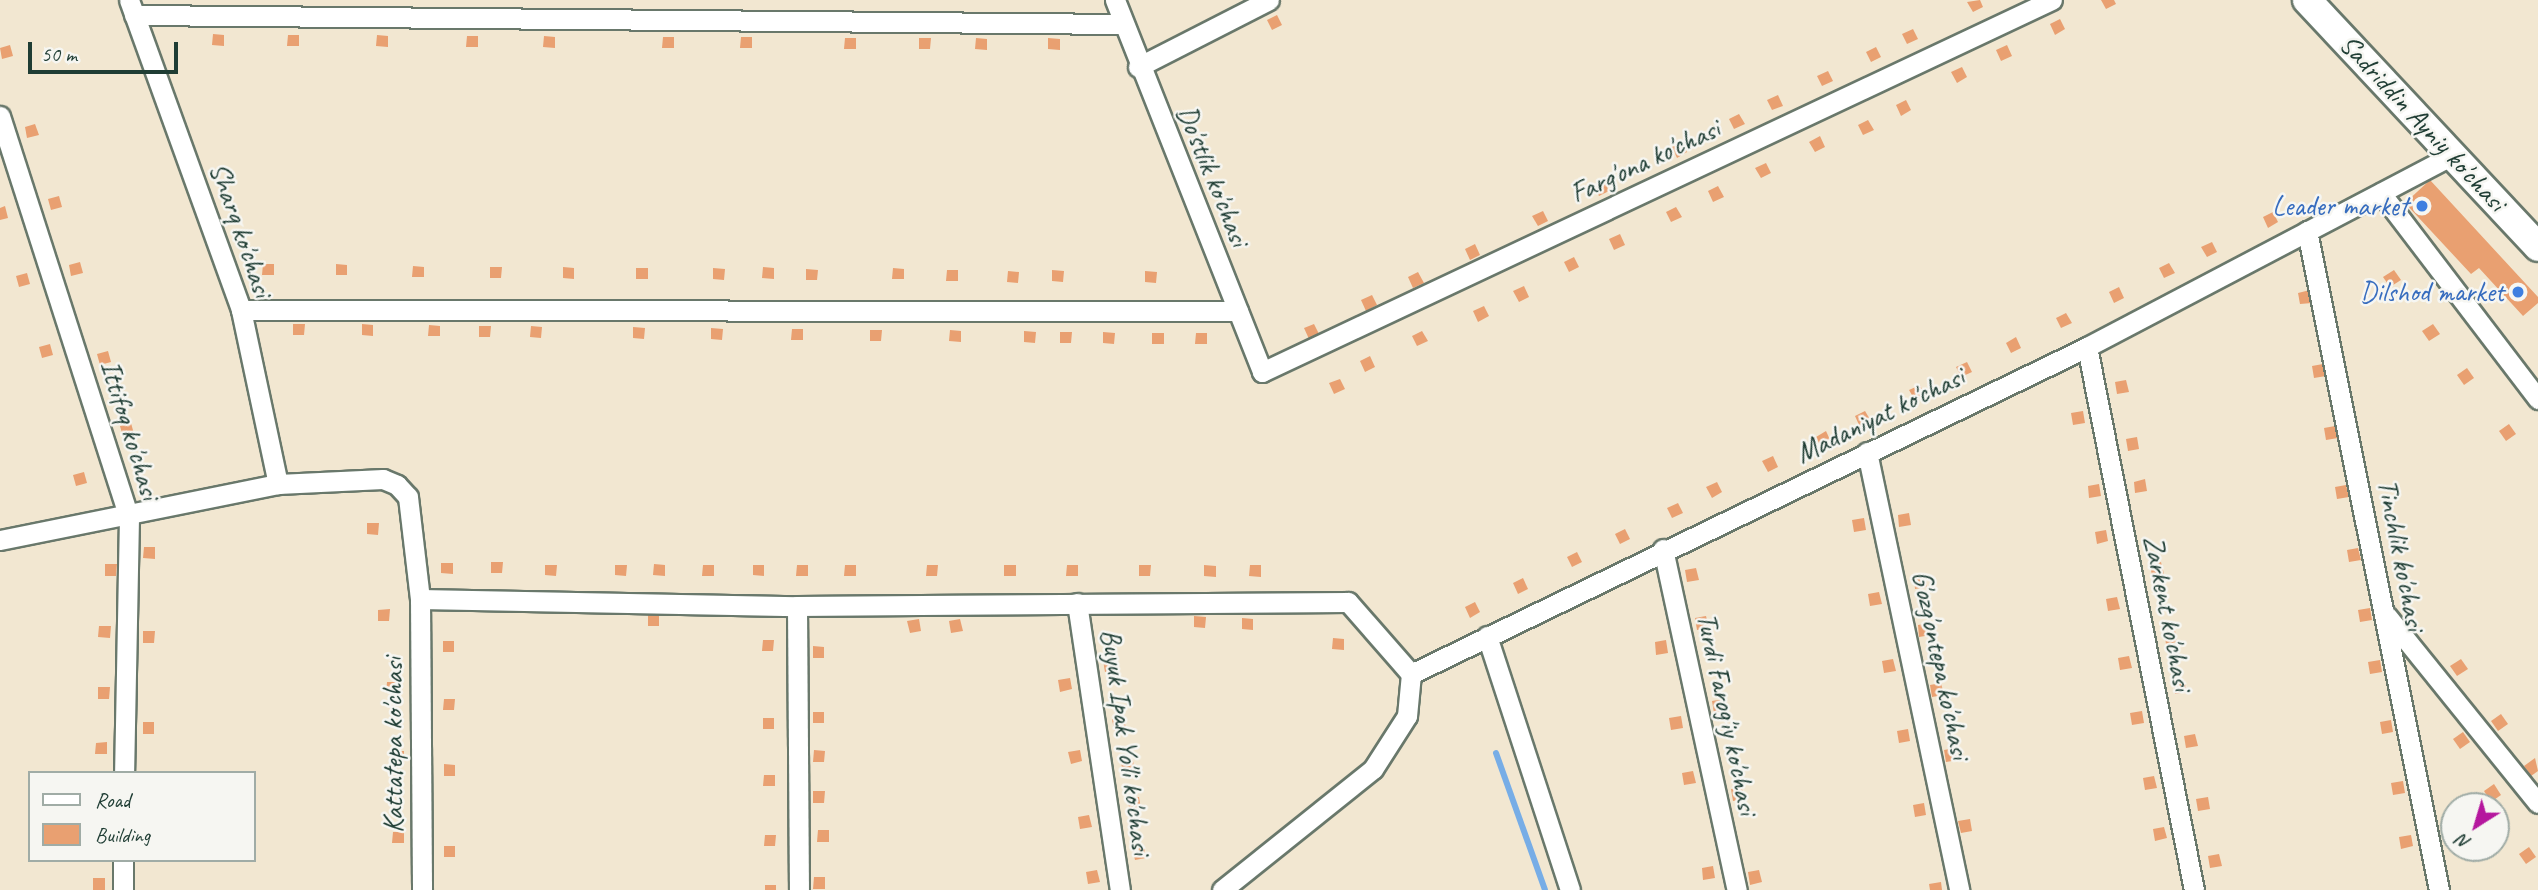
<!DOCTYPE html>
<html>
<head>
<meta charset="utf-8">
<style>
	body { margin:0 }
	#map { position:relative; width:2538px; height:890px; overflow:hidden; background:#f2e7d1; font-family:Caveat,sans-serif }
	div>[style] { position:absolute }
	.stream>* { height:6px; margin:-3px; padding:0 3px; transform-origin:3px; border-radius:3px; background:#77ade6 }
	.building>* { inset:0; background:#e9a071 }
	.roads { filter:drop-shadow(2px 0 #69786b) drop-shadow(-2px 0 #69786b) drop-shadow(0 2px #69786b) drop-shadow(0 -2px #69786b) }
	.street>* { height:19px; margin:-9.5px; padding:0 9.5px; transform-origin:9.5px; border-radius:9.5px; background:#fff }
	.secondary>* { height:28px; margin:-14px; padding:0 14px; transform-origin:14px; border-radius:14px; background:#fff }
	.dots>* { width:19px; height:19px; translate:-50% -50%; box-sizing:border-box; border:4px solid #f6f6f2; border-radius:50% }
	span { translate:-50% -50%; white-space:nowrap; text-align:center; line-height:1.15; -webkit-text-stroke:5px #f6f6f2; paint-order:stroke }
	.street-label { font-size:28px; color:#1f3d34 }
	.shop-label { font-size:28px; color:#366cbe }
	.right { translate:-100% -50%; text-align:right }
	.legend { position:absolute; left:28px; top:771px; width:228px; height:91px; box-sizing:border-box; background:#f6f6f2; border:2px solid #a0aca6; margin:0; padding:9px 12px; list-style:none; font-size:21px; color:#1f3d34 }
	.legend li { display:flex; align-items:center; gap:14px; height:35px }
	.legend b { width:35px; border:2px solid #a0aca6 }
	.north { position:absolute; left:2440px; top:792px; width:70px; height:70px; box-sizing:border-box; background:#f6f6f2; border:2px solid #a0aca6; border-radius:50%; rotate:217deg; font-size:19px; font-weight:700; line-height:28px; text-align:center; color:#1f3d34 }
	.north::after { content:''; display:block; margin:auto; width:24px; height:32px; background:#b5179e; clip-path:polygon(50% 0,100% 100%,50% 72%,0 100%) }
	.scale { position:absolute; left:28px; top:42px; width:150px; height:32px; box-sizing:border-box; border:4px solid #1f3d34; border-top:0; padding-left:9px; font-size:21px; line-height:24px; white-space:nowrap; color:#1f3d34; -webkit-text-stroke:5px #f6f6f2; paint-order:stroke }
</style>
</head>
<body>
<div id="map">
	<div class="stream">
		<div style="left:1496px;top:753px;width:145px;rotate:70.3deg"></div>
	</div>
	<div class="building">
		<div style="clip-path:polygon(1980px 0,1983px 7px,1973px 12px,1967px 2px)"></div>
		<div style="clip-path:polygon(2101px 0,2114px 0,2116px 4px,2106px 9px)"></div>
		<div style="clip-path:polygon(1277px 15px,1282px 25px,1272px 30px,1267px 20px)"></div>
		<div style="clip-path:polygon(2060px 19px,2065px 29px,2055px 35px,2050px 24px)"></div>
		<div style="clip-path:polygon(1913px 29px,1918px 39px,1907px 44px,1902px 34px)"></div>
		<div style="clip-path:polygon(213px 34px,224px 35px,224px 46px,212px 45px)"></div>
		<div style="clip-path:polygon(288px 35px,299px 35px,299px 46px,287px 46px)"></div>
		<div style="clip-path:polygon(377px 35px,388px 36px,388px 47px,376px 46px)"></div>
		<div style="clip-path:polygon(467px 36px,478px 36px,478px 47px,466px 47px)"></div>
		<div style="clip-path:polygon(544px 36px,555px 37px,555px 48px,543px 47px)"></div>
		<div style="clip-path:polygon(663px 37px,674px 37px,674px 48px,662px 48px)"></div>
		<div style="clip-path:polygon(741px 37px,752px 37px,752px 48px,740px 48px)"></div>
		<div style="clip-path:polygon(845px 38px,856px 38px,856px 49px,844px 49px)"></div>
		<div style="clip-path:polygon(919px 38px,931px 38px,930px 49px,919px 49px)"></div>
		<div style="clip-path:polygon(976px 38px,987px 39px,987px 50px,975px 49px)"></div>
		<div style="clip-path:polygon(1048px 38px,1060px 39px,1060px 50px,1048px 49px)"></div>
		<div style="clip-path:polygon(10px 45px,13px 56px,2px 59px,0 48px)"></div>
		<div style="clip-path:polygon(2007px 45px,2012px 56px,2001px 61px,1996px 50px)"></div>
		<div style="clip-path:polygon(1876px 47px,1881px 57px,1871px 62px,1866px 52px)"></div>
		<div style="clip-path:polygon(1962px 67px,1967px 77px,1957px 83px,1951px 72px)"></div>
		<div style="clip-path:polygon(1828px 71px,1833px 81px,1822px 86px,1817px 76px)"></div>
		<div style="clip-path:polygon(1778px 95px,1783px 106px,1772px 110px,1767px 100px)"></div>
		<div style="clip-path:polygon(1906px 100px,1911px 110px,1901px 116px,1896px 105px)"></div>
		<div style="clip-path:polygon(1739px 114px,1745px 124px,1734px 129px,1729px 119px)"></div>
		<div style="clip-path:polygon(1868px 120px,1874px 130px,1863px 135px,1858px 125px)"></div>
		<div style="clip-path:polygon(35px 124px,39px 135px,27px 138px,25px 127px)"></div>
		<div style="clip-path:polygon(1820px 136px,1825px 147px,1815px 152px,1809px 142px)"></div>
		<div style="clip-path:polygon(1682px 142px,1687px 152px,1677px 158px,1672px 147px)"></div>
		<div style="clip-path:polygon(1766px 163px,1771px 173px,1761px 178px,1755px 168px)"></div>
		<div style="clip-path:polygon(1604px 180px,1609px 191px,1599px 196px,1594px 186px)"></div>
		<div style="clip-path:polygon(2430px 180px,2538px 297px,2538px 303px,2523px 316px,2479px 268px,2471px 274px,2405px 203px)"></div>
		<div style="clip-path:polygon(1718px 186px,1724px 197px,1713px 202px,1708px 191px)"></div>
		<div style="clip-path:polygon(59px 196px,62px 207px,51px 210px,48px 199px)"></div>
		<div style="clip-path:polygon(5px 206px,8px 218px,0 220px,0 208px)"></div>
		<div style="clip-path:polygon(1676px 207px,1682px 217px,1671px 222px,1666px 212px)"></div>
		<div style="clip-path:polygon(1543px 211px,1548px 221px,1538px 226px,1532px 216px)"></div>
		<div style="clip-path:polygon(2273px 212px,2278px 222px,2268px 228px,2263px 217px)"></div>
		<div style="clip-path:polygon(1620px 234px,1625px 245px,1614px 250px,1609px 239px)"></div>
		<div style="clip-path:polygon(2212px 242px,2217px 252px,2207px 257px,2201px 247px)"></div>
		<div style="clip-path:polygon(1475px 244px,1480px 255px,1470px 260px,1465px 249px)"></div>
		<div style="clip-path:polygon(1574px 257px,1579px 267px,1569px 272px,1564px 262px)"></div>
		<div style="clip-path:polygon(80px 262px,83px 273px,71px 276px,69px 265px)"></div>
		<div style="clip-path:polygon(2169px 263px,2175px 273px,2164px 278px,2159px 268px)"></div>
		<div style="clip-path:polygon(263px 264px,274px 264px,274px 275px,262px 275px)"></div>
		<div style="clip-path:polygon(336px 264px,347px 265px,347px 275px,336px 275px)"></div>
		<div style="clip-path:polygon(413px 266px,424px 267px,424px 277px,412px 277px)"></div>
		<div style="clip-path:polygon(490px 267px,502px 267px,501px 278px,490px 278px)"></div>
		<div style="clip-path:polygon(563px 267px,574px 268px,574px 279px,563px 278px)"></div>
		<div style="clip-path:polygon(763px 267px,774px 268px,774px 279px,762px 278px)"></div>
		<div style="clip-path:polygon(636px 268px,648px 268px,648px 279px,636px 279px)"></div>
		<div style="clip-path:polygon(713px 268px,725px 269px,724px 280px,713px 279px)"></div>
		<div style="clip-path:polygon(893px 268px,904px 269px,904px 279px,892px 279px)"></div>
		<div style="clip-path:polygon(806px 269px,818px 270px,817px 280px,806px 280px)"></div>
		<div style="clip-path:polygon(947px 270px,958px 270px,958px 281px,946px 281px)"></div>
		<div style="clip-path:polygon(1052px 270px,1064px 271px,1063px 282px,1052px 281px)"></div>
		<div style="clip-path:polygon(2394px 270px,2401px 280px,2390px 287px,2383px 277px)"></div>
		<div style="clip-path:polygon(1008px 271px,1019px 272px,1018px 283px,1007px 282px)"></div>
		<div style="clip-path:polygon(1145px 271px,1157px 272px,1156px 283px,1145px 282px)"></div>
		<div style="clip-path:polygon(1418px 272px,1424px 283px,1413px 288px,1408px 277px)"></div>
		<div style="clip-path:polygon(27px 273px,30px 284px,19px 287px,16px 276px)"></div>
		<div style="clip-path:polygon(1524px 286px,1529px 297px,1519px 302px,1513px 291px)"></div>
		<div style="clip-path:polygon(2119px 287px,2124px 298px,2114px 303px,2109px 292px)"></div>
		<div style="clip-path:polygon(2310px 290px,2312px 303px,2300px 304px,2298px 293px)"></div>
		<div style="clip-path:polygon(1372px 295px,1377px 305px,1366px 311px,1361px 300px)"></div>
		<div style="clip-path:polygon(1484px 306px,1489px 316px,1478px 322px,1473px 311px)"></div>
		<div style="clip-path:polygon(2066px 313px,2072px 323px,2061px 328px,2056px 318px)"></div>
		<div style="clip-path:polygon(293px 324px,305px 324px,304px 335px,293px 335px)"></div>
		<div style="clip-path:polygon(362px 324px,373px 325px,373px 336px,362px 335px)"></div>
		<div style="clip-path:polygon(1314px 324px,1319px 334px,1309px 339px,1304px 328px)"></div>
		<div style="clip-path:polygon(2433px 324px,2440px 334px,2429px 341px,2422px 331px)"></div>
		<div style="clip-path:polygon(429px 325px,440px 326px,440px 336px,428px 336px)"></div>
		<div style="clip-path:polygon(479px 326px,491px 326px,490px 337px,479px 337px)"></div>
		<div style="clip-path:polygon(531px 326px,542px 327px,541px 338px,530px 337px)"></div>
		<div style="clip-path:polygon(633px 327px,645px 328px,644px 339px,633px 338px)"></div>
		<div style="clip-path:polygon(711px 328px,723px 329px,722px 340px,711px 339px)"></div>
		<div style="clip-path:polygon(792px 329px,803px 329px,803px 340px,791px 340px)"></div>
		<div style="clip-path:polygon(870px 330px,882px 330px,881px 341px,870px 341px)"></div>
		<div style="clip-path:polygon(950px 330px,961px 331px,961px 342px,949px 341px)"></div>
		<div style="clip-path:polygon(1024px 331px,1036px 332px,1035px 343px,1024px 342px)"></div>
		<div style="clip-path:polygon(1422px 331px,1428px 341px,1417px 346px,1412px 336px)"></div>
		<div style="clip-path:polygon(1060px 332px,1072px 332px,1071px 343px,1060px 343px)"></div>
		<div style="clip-path:polygon(1103px 332px,1115px 333px,1114px 344px,1103px 343px)"></div>
		<div style="clip-path:polygon(1152px 333px,1164px 333px,1164px 344px,1152px 344px)"></div>
		<div style="clip-path:polygon(1196px 333px,1207px 333px,1207px 344px,1195px 344px)"></div>
		<div style="clip-path:polygon(2016px 337px,2021px 348px,2011px 353px,2006px 343px)"></div>
		<div style="clip-path:polygon(50px 344px,53px 355px,42px 358px,39px 347px)"></div>
		<div style="clip-path:polygon(108px 351px,111px 362px,100px 365px,97px 354px)"></div>
		<div style="clip-path:polygon(1370px 356px,1375px 367px,1365px 372px,1360px 361px)"></div>
		<div style="clip-path:polygon(1967px 362px,1972px 372px,1961px 377px,1956px 367px)"></div>
		<div style="clip-path:polygon(2323px 364px,2326px 376px,2314px 378px,2312px 366px)"></div>
		<div style="clip-path:polygon(2467px 368px,2474px 378px,2464px 385px,2457px 375px)"></div>
		<div style="clip-path:polygon(1340px 379px,1345px 389px,1334px 394px,1329px 383px)"></div>
		<div style="clip-path:polygon(2126px 380px,2129px 392px,2117px 394px,2115px 382px)"></div>
		<div style="clip-path:polygon(1920px 385px,1925px 395px,1915px 400px,1909px 390px)"></div>
		<div style="clip-path:polygon(1865px 411px,1871px 421px,1860px 427px,1855px 416px)"></div>
		<div style="clip-path:polygon(2083px 411px,2085px 423px,2073px 425px,2071px 413px)"></div>
		<div style="clip-path:polygon(131px 423px,134px 434px,123px 437px,120px 426px)"></div>
		<div style="clip-path:polygon(2509px 424px,2516px 434px,2506px 441px,2499px 431px)"></div>
		<div style="clip-path:polygon(2335px 426px,2338px 438px,2326px 440px,2324px 428px)"></div>
		<div style="clip-path:polygon(1826px 431px,1831px 442px,1821px 447px,1816px 437px)"></div>
		<div style="clip-path:polygon(2137px 437px,2139px 449px,2128px 451px,2126px 439px)"></div>
		<div style="clip-path:polygon(1773px 456px,1778px 467px,1768px 472px,1762px 461px)"></div>
		<div style="clip-path:polygon(84px 472px,87px 483px,76px 486px,73px 475px)"></div>
		<div style="clip-path:polygon(2145px 479px,2147px 491px,2135px 493px,2134px 482px)"></div>
		<div style="clip-path:polygon(1717px 482px,1722px 492px,1712px 498px,1706px 487px)"></div>
		<div style="clip-path:polygon(2099px 484px,2101px 496px,2089px 498px,2088px 486px)"></div>
		<div style="clip-path:polygon(2346px 485px,2349px 497px,2337px 499px,2335px 487px)"></div>
		<div style="clip-path:polygon(1678px 503px,1683px 513px,1672px 518px,1667px 508px)"></div>
		<div style="clip-path:polygon(1909px 513px,1911px 525px,1899px 527px,1898px 515px)"></div>
		<div style="clip-path:polygon(1864px 518px,1866px 530px,1854px 532px,1852px 520px)"></div>
		<div style="clip-path:polygon(367px 523px,379px 523px,378px 535px,367px 534px)"></div>
		<div style="clip-path:polygon(1625px 529px,1630px 539px,1620px 544px,1615px 534px)"></div>
		<div style="clip-path:polygon(2106px 530px,2108px 541px,2097px 544px,2095px 532px)"></div>
		<div style="clip-path:polygon(144px 547px,155px 547px,155px 559px,143px 558px)"></div>
		<div style="clip-path:polygon(2358px 548px,2361px 560px,2349px 562px,2347px 550px)"></div>
		<div style="clip-path:polygon(1577px 552px,1582px 562px,1572px 567px,1567px 557px)"></div>
		<div style="clip-path:polygon(491px 562px,503px 562px,502px 573px,491px 573px)"></div>
		<div style="clip-path:polygon(2161px 562px,2164px 574px,2152px 576px,2150px 564px)"></div>
		<div style="clip-path:polygon(441px 563px,453px 563px,453px 574px,441px 573px)"></div>
		<div style="clip-path:polygon(105px 564px,117px 564px,116px 576px,105px 576px)"></div>
		<div style="clip-path:polygon(654px 564px,665px 565px,665px 576px,653px 575px)"></div>
		<div style="clip-path:polygon(545px 565px,557px 565px,556px 576px,545px 575px)"></div>
		<div style="clip-path:polygon(615px 565px,627px 565px,626px 576px,615px 575px)"></div>
		<div style="clip-path:polygon(703px 565px,714px 565px,714px 576px,702px 576px)"></div>
		<div style="clip-path:polygon(753px 565px,764px 565px,764px 576px,753px 575px)"></div>
		<div style="clip-path:polygon(797px 565px,808px 565px,808px 576px,796px 576px)"></div>
		<div style="clip-path:polygon(845px 565px,856px 565px,856px 576px,844px 576px)"></div>
		<div style="clip-path:polygon(927px 565px,938px 565px,937px 576px,926px 576px)"></div>
		<div style="clip-path:polygon(1004px 565px,1016px 565px,1016px 576px,1004px 576px)"></div>
		<div style="clip-path:polygon(1067px 565px,1078px 565px,1078px 576px,1066px 576px)"></div>
		<div style="clip-path:polygon(1139px 565px,1151px 565px,1150px 576px,1139px 576px)"></div>
		<div style="clip-path:polygon(1204px 565px,1216px 566px,1216px 577px,1204px 576px)"></div>
		<div style="clip-path:polygon(1250px 565px,1261px 565px,1261px 577px,1249px 576px)"></div>
		<div style="clip-path:polygon(1696px 568px,1699px 580px,1687px 582px,1685px 570px)"></div>
		<div style="clip-path:polygon(1925px 575px,1927px 587px,1915px 589px,1914px 577px)"></div>
		<div style="clip-path:polygon(1523px 578px,1528px 589px,1518px 594px,1513px 583px)"></div>
		<div style="clip-path:polygon(1879px 592px,1882px 604px,1870px 606px,1868px 594px)"></div>
		<div style="clip-path:polygon(2117px 597px,2120px 609px,2108px 611px,2106px 599px)"></div>
		<div style="clip-path:polygon(1475px 602px,1480px 612px,1470px 618px,1465px 607px)"></div>
		<div style="clip-path:polygon(2370px 608px,2372px 620px,2360px 622px,2358px 610px)"></div>
		<div style="clip-path:polygon(390px 609px,389px 621px,378px 621px,378px 610px)"></div>
		<div style="clip-path:polygon(648px 614px,659px 615px,659px 626px,648px 626px)"></div>
		<div style="clip-path:polygon(1194px 616px,1206px 617px,1205px 628px,1194px 627px)"></div>
		<div style="clip-path:polygon(1706px 616px,1709px 628px,1697px 630px,1695px 618px)"></div>
		<div style="clip-path:polygon(1242px 618px,1253px 619px,1253px 630px,1242px 629px)"></div>
		<div style="clip-path:polygon(919px 619px,921px 631px,910px 633px,907px 621px)"></div>
		<div style="clip-path:polygon(960px 619px,963px 631px,951px 633px,949px 621px)"></div>
		<div style="clip-path:polygon(1929px 623px,1931px 635px,1919px 637px,1918px 625px)"></div>
		<div style="clip-path:polygon(99px 626px,111px 626px,110px 638px,98px 637px)"></div>
		<div style="clip-path:polygon(2175px 630px,2177px 642px,2166px 644px,2164px 632px)"></div>
		<div style="clip-path:polygon(143px 631px,155px 631px,154px 643px,143px 643px)"></div>
		<div style="clip-path:polygon(1333px 638px,1344px 639px,1344px 650px,1332px 649px)"></div>
		<div style="clip-path:polygon(763px 640px,774px 640px,773px 651px,762px 651px)"></div>
		<div style="clip-path:polygon(1666px 640px,1668px 653px,1656px 655px,1655px 642px)"></div>
		<div style="clip-path:polygon(443px 641px,454px 641px,454px 652px,443px 652px)"></div>
		<div style="clip-path:polygon(813px 646px,824px 647px,824px 658px,813px 658px)"></div>
		<div style="clip-path:polygon(2129px 656px,2132px 668px,2120px 670px,2118px 658px)"></div>
		<div style="clip-path:polygon(1115px 658px,1117px 670px,1105px 672px,1103px 660px)"></div>
		<div style="clip-path:polygon(1893px 659px,1896px 671px,1884px 673px,1882px 661px)"></div>
		<div style="clip-path:polygon(2461px 659px,2468px 669px,2457px 676px,2450px 666px)"></div>
		<div style="clip-path:polygon(2380px 660px,2382px 672px,2370px 674px,2368px 662px)"></div>
		<div style="clip-path:polygon(1070px 678px,1072px 689px,1060px 692px,1058px 680px)"></div>
		<div style="clip-path:polygon(2184px 680px,2187px 692px,2175px 694px,2173px 683px)"></div>
		<div style="clip-path:polygon(387px 682px,399px 682px,398px 693px,386px 693px)"></div>
		<div style="clip-path:polygon(1941px 683px,1944px 695px,1932px 697px,1930px 685px)"></div>
		<div style="clip-path:polygon(98px 687px,110px 687px,109px 699px,98px 699px)"></div>
		<div style="clip-path:polygon(444px 699px,455px 699px,454px 710px,443px 710px)"></div>
		<div style="clip-path:polygon(1724px 699px,1726px 711px,1714px 713px,1712px 701px)"></div>
		<div style="clip-path:polygon(2142px 711px,2144px 723px,2132px 725px,2130px 713px)"></div>
		<div style="clip-path:polygon(813px 712px,824px 712px,824px 723px,813px 723px)"></div>
		<div style="clip-path:polygon(2501px 714px,2508px 724px,2498px 731px,2491px 721px)"></div>
		<div style="clip-path:polygon(1681px 716px,1683px 728px,1671px 730px,1669px 718px)"></div>
		<div style="clip-path:polygon(1124px 717px,1126px 729px,1114px 731px,1112px 719px)"></div>
		<div style="clip-path:polygon(763px 718px,774px 718px,774px 729px,763px 729px)"></div>
		<div style="clip-path:polygon(2391px 720px,2393px 732px,2382px 734px,2380px 722px)"></div>
		<div style="clip-path:polygon(143px 722px,154px 722px,154px 734px,143px 734px)"></div>
		<div style="clip-path:polygon(1908px 729px,1910px 741px,1899px 743px,1897px 731px)"></div>
		<div style="clip-path:polygon(2463px 732px,2470px 742px,2460px 749px,2453px 739px)"></div>
		<div style="clip-path:polygon(2195px 734px,2198px 746px,2186px 748px,2184px 736px)"></div>
		<div style="clip-path:polygon(107px 742px,107px 754px,95px 754px,96px 743px)"></div>
		<div style="clip-path:polygon(1955px 748px,1958px 760px,1946px 762px,1944px 750px)"></div>
		<div style="clip-path:polygon(814px 750px,825px 751px,824px 762px,813px 762px)"></div>
		<div style="clip-path:polygon(1080px 750px,1082px 761px,1071px 764px,1068px 752px)"></div>
		<div style="clip-path:polygon(392px 751px,404px 751px,404px 763px,392px 763px)"></div>
		<div style="clip-path:polygon(2535px 758px,2538px 771px,2531px 776px,2524px 766px)"></div>
		<div style="clip-path:polygon(1133px 760px,1135px 772px,1123px 774px,1121px 762px)"></div>
		<div style="clip-path:polygon(444px 764px,455px 765px,455px 776px,444px 776px)"></div>
		<div style="clip-path:polygon(1693px 771px,1696px 783px,1684px 785px,1682px 773px)"></div>
		<div style="clip-path:polygon(764px 775px,775px 775px,775px 786px,763px 786px)"></div>
		<div style="clip-path:polygon(2154px 776px,2157px 788px,2145px 790px,2143px 778px)"></div>
		<div style="clip-path:polygon(2403px 781px,2405px 793px,2393px 795px,2391px 783px)"></div>
		<div style="clip-path:polygon(2494px 784px,2501px 795px,2491px 802px,2484px 791px)"></div>
		<div style="clip-path:polygon(1742px 787px,1744px 799px,1733px 801px,1731px 789px)"></div>
		<div style="clip-path:polygon(813px 791px,825px 791px,824px 803px,813px 803px)"></div>
		<div style="clip-path:polygon(1139px 797px,1141px 809px,1130px 811px,1127px 799px)"></div>
		<div style="clip-path:polygon(2208px 797px,2210px 809px,2198px 811px,2196px 799px)"></div>
		<div style="clip-path:polygon(1924px 803px,1926px 815px,1915px 817px,1913px 805px)"></div>
		<div style="clip-path:polygon(1089px 815px,1092px 827px,1080px 829px,1078px 817px)"></div>
		<div style="clip-path:polygon(1970px 819px,1972px 831px,1961px 833px,1958px 821px)"></div>
		<div style="clip-path:polygon(2164px 827px,2167px 838px,2155px 841px,2153px 829px)"></div>
		<div style="clip-path:polygon(818px 830px,829px 830px,829px 842px,817px 842px)"></div>
		<div style="clip-path:polygon(393px 832px,404px 832px,404px 843px,392px 843px)"></div>
		<div style="clip-path:polygon(765px 835px,776px 835px,775px 846px,764px 846px)"></div>
		<div style="clip-path:polygon(2411px 835px,2413px 846px,2401px 849px,2399px 837px)"></div>
		<div style="clip-path:polygon(444px 846px,455px 846px,455px 857px,444px 857px)"></div>
		<div style="clip-path:polygon(1144px 846px,1146px 858px,1135px 860px,1132px 848px)"></div>
		<div style="clip-path:polygon(2529px 847px,2536px 857px,2526px 864px,2519px 854px)"></div>
		<div style="clip-path:polygon(2219px 854px,2222px 866px,2210px 868px,2208px 856px)"></div>
		<div style="clip-path:polygon(1713px 866px,1715px 878px,1703px 880px,1702px 868px)"></div>
		<div style="clip-path:polygon(1097px 870px,1100px 882px,1088px 884px,1086px 872px)"></div>
		<div style="clip-path:polygon(1759px 870px,1762px 882px,1750px 885px,1748px 872px)"></div>
		<div style="clip-path:polygon(814px 877px,825px 877px,825px 889px,813px 889px)"></div>
		<div style="clip-path:polygon(93px 878px,105px 878px,105px 890px,93px 890px)"></div>
		<div style="clip-path:polygon(1941px 882px,1942px 890px,1930px 890px,1929px 884px)"></div>
		<div style="clip-path:polygon(765px 885px,776px 885px,776px 890px,765px 890px)"></div>
	</div>
	<div class="roads">
		<div class="street">
			<div style="left:129px;top:0;width:330px;rotate:70.1deg"></div>
			<div style="left:241px;top:310px;width:178px;rotate:78deg"></div>
			<div style="left:1115px;top:0;width:400px;rotate:68.4deg"></div>
			<div style="left:1262px;top:372px;width:873px;rotate:-25.22deg"></div>
			<div style="left:134px;top:15px;width:989px;rotate:0.52deg"></div>
			<div style="left:1138px;top:67px;width:147px;rotate:-27.1deg"></div>
			<div style="left:0;top:116px;width:421px;rotate:72.2deg"></div>
			<div style="left:129px;top:517px;width:256px;rotate:91.1deg"></div>
			<div style="left:2381px;top:193px;width:259px;rotate:52.7deg"></div>
			<div style="left:2307px;top:231px;width:672px;rotate:78.67deg"></div>
			<div style="left:241px;top:310px;width:997px;rotate:0.06deg"></div>
			<div style="left:2087px;top:347px;width:553px;rotate:78.85deg"></div>
			<div style="left:1867px;top:452px;width:448px;rotate:78.1deg"></div>
			<div style="left:0;top:540px;width:284px;rotate:-11.4deg"></div>
			<div style="left:278px;top:484px;width:105px;rotate:-2.7deg"></div>
			<div style="left:383px;top:479px;width:15px;rotate:23deg"></div>
			<div style="left:397px;top:485px;width:16px;rotate:47deg"></div>
			<div style="left:408px;top:497px;width:103px;rotate:83.3deg"></div>
			<div style="left:420px;top:599px;width:377px;rotate:1.1deg"></div>
			<div style="left:797px;top:606px;width:551px;rotate:-0.42deg"></div>
			<div style="left:1348px;top:602px;width:96px;rotate:48.8deg"></div>
			<div style="left:1411px;top:674px;width:751px;rotate:-25.81deg"></div>
			<div style="left:2087px;top:347px;width:416px;rotate:-27.7deg"></div>
			<div style="left:1663px;top:549px;width:349px;rotate:77.8deg"></div>
			<div style="left:420px;top:599px;width:291px;rotate:89.6deg"></div>
			<div style="left:1077px;top:603px;width:290px;rotate:81.5deg"></div>
			<div style="left:797px;top:606px;width:284px;rotate:89.6deg"></div>
			<div style="left:2387px;top:616px;width:240px;rotate:51.1deg"></div>
			<div style="left:1487px;top:636px;width:267px;rotate:71.9deg"></div>
			<div style="left:123px;top:890px;width:30px;rotate:-90deg"></div>
			<div style="left:1222px;top:890px;width:193px;rotate:-38.7deg"></div>
			<div style="left:1373px;top:769px;width:63px;rotate:-57.3deg"></div>
			<div style="left:1407px;top:716px;width:42px;rotate:-84.6deg"></div>
		</div>
		<div class="secondary">
			<div style="left:2307px;top:0;width:338px;rotate:46.9deg"></div>
		</div>
	</div>
	<div class="dots">
		<div style="left:2422px;top:206px;background:#3f7fe0"></div>
		<div style="left:2518px;top:292px;background:#3f7fe0"></div>
	</div>
	<div class="street-label">
		<span style="left:2423px;top:123px;rotate:47deg">Sadriddin Ayniy ko'chasi</span>
		<span style="left:1645px;top:161px;rotate:-25deg">Farg'ona ko'chasi</span>
		<span style="left:1213px;top:176px;rotate:68deg">Do'stlik ko'chasi</span>
		<span style="left:241px;top:230px;rotate:71deg">Sharq ko'chasi</span>
		<span style="left:1880px;top:415px;rotate:-26deg">Madaniyat ko'chasi</span>
		<span style="left:130px;top:430px;rotate:73deg">Ittifoq ko'chasi</span>
		<span style="left:2401px;top:555px;rotate:79deg">Tinchlik ko'chasi</span>
		<span style="left:2168px;top:613px;rotate:79deg">Zarkent ko'chasi</span>
		<span style="left:1941px;top:665px;rotate:78deg">G'ozg'ontepa ko'chasi</span>
		<span style="left:1727px;top:714px;rotate:78deg">Turdi Farog'iy ko'chasi</span>
		<span style="left:1126px;top:742px;rotate:82deg">Buyuk Ipak Yo'li ko'chasi</span>
		<span style="left:393px;top:745px;rotate:-90deg">Kattatepa ko'chasi</span>
	</div>
	<div class="shop-label">
		<span class="right" style="left:2408px;top:206px">Leader market</span>
		<span class="right" style="left:2504px;top:292px">Dilshod market</span>
	</div>
	<ul class="legend">
	<li><b style="height:9px;background:#fff"></b>Road</li>
	<li><b style="height:19px;background:#e9a071"></b>Building</li>
	</ul>
	<div class="north">N</div>
	<div class="scale">50 m</div>
</div>
</body>
</html>
